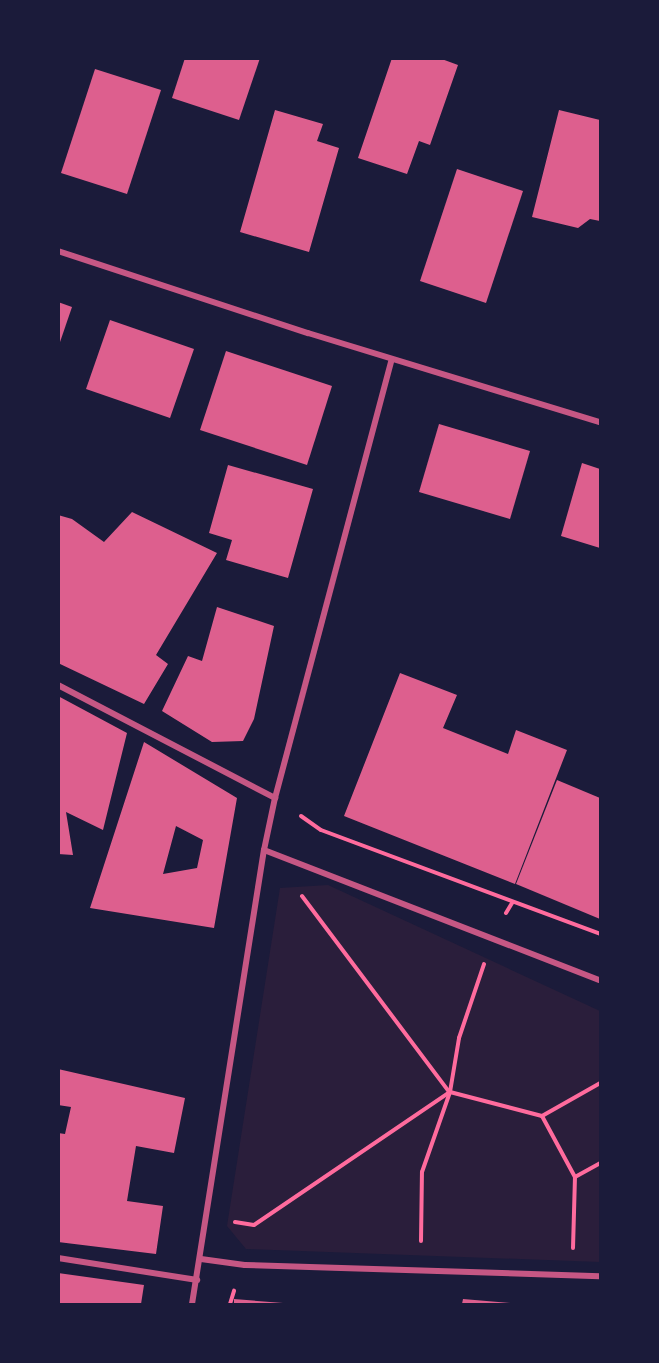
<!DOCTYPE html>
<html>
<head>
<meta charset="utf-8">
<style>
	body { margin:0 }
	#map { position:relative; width:659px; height:1363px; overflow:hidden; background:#1b1b3a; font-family:"Space Grotesk",sans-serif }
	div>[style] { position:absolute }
	.green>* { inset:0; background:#2a1e3b }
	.building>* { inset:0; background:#dd5f8e }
	.path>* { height:4px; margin:-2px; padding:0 2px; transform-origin:2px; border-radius:2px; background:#ff6b9d }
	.minor>* { height:6px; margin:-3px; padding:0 3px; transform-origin:3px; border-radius:3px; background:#c65784 }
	span { translate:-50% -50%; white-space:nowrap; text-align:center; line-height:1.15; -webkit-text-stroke:6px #1b1b3a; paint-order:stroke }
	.frame { position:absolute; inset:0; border:60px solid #1b1b3a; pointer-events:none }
</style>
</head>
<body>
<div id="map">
	<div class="green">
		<div style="clip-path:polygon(328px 885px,600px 1011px,600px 1262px,246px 1249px,227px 1226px,280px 888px)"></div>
	</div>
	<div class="building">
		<div style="clip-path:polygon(185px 58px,260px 58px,239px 120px,172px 98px)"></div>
		<div style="clip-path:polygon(392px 58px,439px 58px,458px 65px,430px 145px,419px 141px,407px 174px,358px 158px)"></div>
		<div style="clip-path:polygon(95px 69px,161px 90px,127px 194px,61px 173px)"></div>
		<div style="clip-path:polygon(275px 110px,323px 124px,317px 141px,339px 148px,309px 252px,240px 232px)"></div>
		<div style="clip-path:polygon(559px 110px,600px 120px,600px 221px,590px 219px,578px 228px,532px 217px)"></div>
		<div style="clip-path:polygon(457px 169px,523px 191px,486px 303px,420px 281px)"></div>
		<div style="clip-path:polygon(58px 302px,72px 307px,59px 345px,58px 345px)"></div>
		<div style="clip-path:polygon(110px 320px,194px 349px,170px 418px,86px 389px)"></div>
		<div style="clip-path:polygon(226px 351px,332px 386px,307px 465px,200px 430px)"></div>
		<div style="clip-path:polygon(439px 424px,530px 451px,510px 519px,419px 492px)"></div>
		<div style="clip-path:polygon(582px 463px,600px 469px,600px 548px,561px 536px)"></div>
		<div style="clip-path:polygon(228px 465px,313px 489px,288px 578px,226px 560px,232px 540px,209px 533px)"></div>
		<div style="clip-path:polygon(132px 512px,217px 553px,156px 655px,168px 664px,144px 704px,58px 663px,58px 515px,72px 519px,104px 542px)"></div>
		<div style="clip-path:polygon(217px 607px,274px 626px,254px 719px,243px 741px,212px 742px,162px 711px,188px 656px,202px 661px)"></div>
		<div style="clip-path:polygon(400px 673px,457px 695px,443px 728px,508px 754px,516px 730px,567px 750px,515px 884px,344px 816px)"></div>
		<div style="clip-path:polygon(58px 696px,127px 733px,103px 830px,66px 812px,73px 855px,58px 854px)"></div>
		<div style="clip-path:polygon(evenodd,144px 742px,237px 798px,214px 928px,90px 908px,144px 742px,176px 826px,203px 840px,197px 868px,163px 874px,176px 826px)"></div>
		<div style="clip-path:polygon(557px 780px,600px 798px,600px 919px,516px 884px)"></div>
		<div style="clip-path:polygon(58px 1069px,185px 1098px,174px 1153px,136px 1146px,127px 1201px,163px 1206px,156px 1254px,58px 1242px,58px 1133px,65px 1134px,71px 1107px,58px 1105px)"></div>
		<div style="clip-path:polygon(58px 1273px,144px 1285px,141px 1304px,58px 1304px)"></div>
		<div style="clip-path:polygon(234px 1299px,283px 1303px,283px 1304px,234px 1304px)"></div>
		<div style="clip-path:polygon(463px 1299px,510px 1303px,510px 1304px,462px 1304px)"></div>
	</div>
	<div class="path">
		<div style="left:301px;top:816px;width:24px;rotate:35deg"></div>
		<div style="left:321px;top:830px;width:298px;rotate:20.4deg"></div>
		<div style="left:302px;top:896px;width:245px;rotate:53.1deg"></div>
		<div style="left:506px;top:913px;width:12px;rotate:-59deg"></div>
		<div style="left:542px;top:1116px;width:67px;rotate:-29.6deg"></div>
		<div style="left:235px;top:1222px;width:19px;rotate:9deg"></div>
		<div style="left:254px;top:1225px;width:237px;rotate:-34.2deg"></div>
		<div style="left:450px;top:1092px;width:95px;rotate:14.6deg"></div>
		<div style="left:542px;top:1116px;width:69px;rotate:61.6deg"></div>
		<div style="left:575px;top:1177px;width:29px;rotate:-29deg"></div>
		<div style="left:421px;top:1241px;width:69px;rotate:-89.2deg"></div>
		<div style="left:422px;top:1172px;width:85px;rotate:-70.7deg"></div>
		<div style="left:450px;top:1092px;width:55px;rotate:-80.5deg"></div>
		<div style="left:459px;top:1038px;width:78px;rotate:-71.3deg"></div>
		<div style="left:573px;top:1248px;width:71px;rotate:-88.4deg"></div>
		<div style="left:230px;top:1304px;width:14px;rotate:-73deg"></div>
	</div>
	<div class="minor">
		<div style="left:58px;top:251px;width:263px;rotate:18.2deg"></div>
		<div style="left:308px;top:333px;width:305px;rotate:17deg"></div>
		<div style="left:58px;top:685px;width:245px;rotate:27.5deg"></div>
		<div style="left:264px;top:850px;width:360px;rotate:21.2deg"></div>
		<div style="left:58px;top:1258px;width:141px;rotate:9deg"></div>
		<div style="left:201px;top:1259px;width:44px;rotate:7.8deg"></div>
		<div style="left:245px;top:1265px;width:355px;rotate:1.8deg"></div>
		<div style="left:192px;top:1304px;width:460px;rotate:-81deg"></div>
		<div style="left:264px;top:850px;width:53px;rotate:-78.1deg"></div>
		<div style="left:275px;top:798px;width:454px;rotate:-75.1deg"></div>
	</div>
	<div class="frame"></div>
</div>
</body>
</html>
